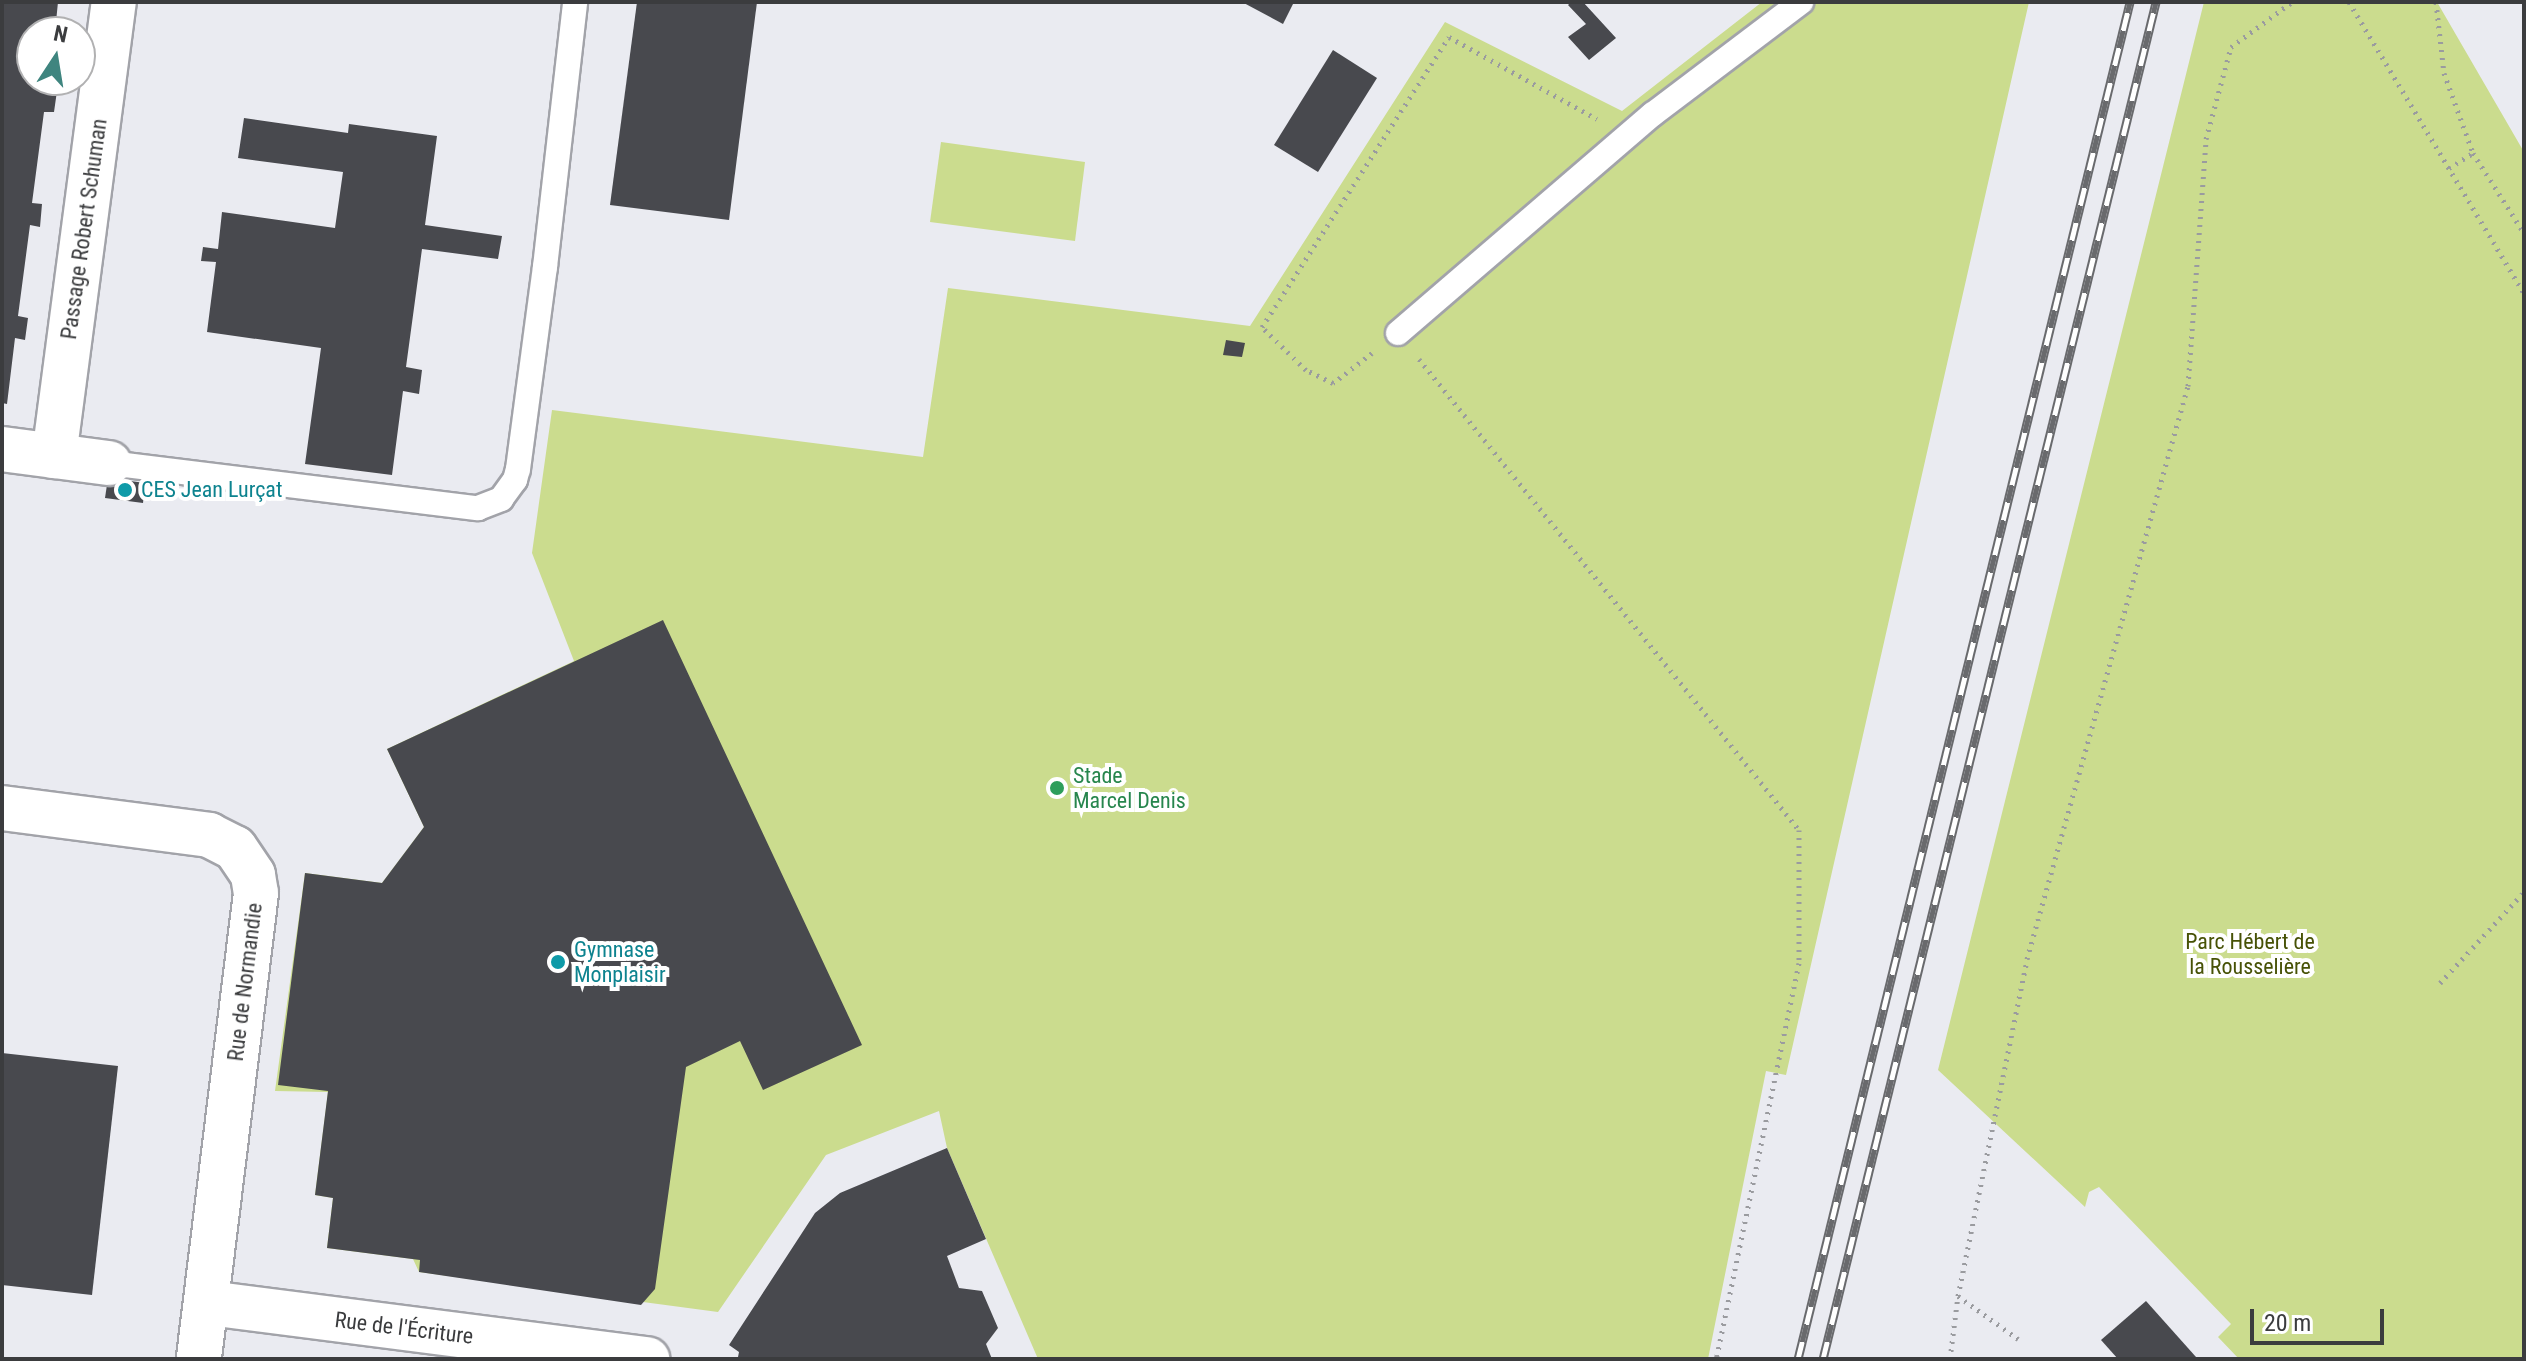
<!DOCTYPE html>
<html>
<head>
<meta charset="utf-8">
<style>
	body { margin:0 }
	#map { position:relative; width:2526px; height:1361px; overflow:hidden; background:#eaebf1; font-family:"Roboto Condensed",sans-serif }
	div>[style] { position:absolute }
	.green>* { inset:0; background:#cbdc8e }
	.building>* { inset:0; background:#48494e }
	.path>* { height:5px; margin-top:-2.5px; transform-origin:0; background:repeating-linear-gradient(90deg,#9a9b9f 0 2px,transparent 0 8px) }
	.roads { filter:drop-shadow(2px 0 #a2a3a9) drop-shadow(-2px 0 #a2a3a9) drop-shadow(0 2px #a2a3a9) drop-shadow(0 -2px #a2a3a9) }
	.service>* { height:24px; margin:-12px; padding:0 12px; transform-origin:12px; border-radius:12px; background:#fff }
	.minor>* { height:44px; margin:-22px; padding:0 22px; transform-origin:22px; border-radius:22px; background:#fff }
	.rail>* { height:9px; margin-top:-4.5px; transform-origin:0; background:repeating-linear-gradient(90deg,#fff 0 18px,#696a6d 0 36px); box-sizing:border-box; border-block:2px solid #696a6d }
	.dots>* { width:22px; height:22px; translate:-50% -50%; box-sizing:border-box; border:4px solid #fff; border-radius:50% }
	span { translate:-50% -50%; white-space:nowrap; text-align:center; line-height:1.15; -webkit-text-stroke:8px #fff; paint-order:stroke }
	.street-label { font-size:22px; color:#3b3c3e }
	.culture-label { font-size:22px; color:#0d838f }
	.left { translate:0 -50%; text-align:left }
	.leisure-label { font-size:22px; color:#27864d }
	.park-label { font-size:22px; color:#475206 }
	.frame { position:absolute; inset:0; border:4px solid #3b3c3e; pointer-events:none }
	.north { position:absolute; left:16px; top:16px; width:80px; height:80px; box-sizing:border-box; background:#fff; border:2px solid #b1b1b2; border-radius:50%; rotate:12deg; font-size:22px; font-weight:700; line-height:32px; text-align:center; color:#3b3c3e }
	.north::after { content:''; display:block; margin:auto; width:28px; height:36px; background:#3f857f; clip-path:polygon(50% 0,100% 100%,50% 72%,0 100%) }
	.scale { position:absolute; left:2250px; top:1309px; width:134px; height:36px; box-sizing:border-box; border:4px solid #3b3c3e; border-top:0; padding-left:10px; font-size:24px; line-height:28px; white-space:nowrap; color:#3b3c3e; -webkit-text-stroke:6px #fff; paint-order:stroke }
</style>
</head>
<body>
<div id="map">
	<div class="green">
		<div style="clip-path:polygon(1762px 2px,2029px 2px,1786px 1075px,1766px 1071px,1708px 1359px,1038px 1359px,947px 1148px,939px 1111px,826px 1155px,718px 1312px,419px 1272px,413px 1259px,327px 1248px,333px 1198px,315px 1195px,328px 1092px,275px 1091px,305px 873px,382px 883px,424px 827px,387px 749px,574px 661px,532px 553px,552px 410px,923px 457px,948px 288px,1250px 326px,1445px 22px,1622px 111px)"></div>
		<div style="clip-path:polygon(2204px 2px,2437px 2px,2524px 152px,2524px 1359px,2239px 1359px,2218px 1337px,2231px 1324px,2099px 1187px,2089px 1192px,2085px 1207px,1938px 1070px)"></div>
		<div style="clip-path:polygon(941px 142px,1085px 162px,1075px 241px,930px 222px)"></div>
	</div>
	<div class="building">
		<div style="clip-path:polygon(2px 2px,58px 2px,55px 32px,32px 32px,32px 80px,48px 80px,47px 90px,57px 91px,54px 112px,44px 112px,32px 203px,42px 204px,40px 227px,30px 225px,18px 316px,28px 318px,25px 340px,15px 338px,7px 404px,2px 403px)"></div>
		<div style="clip-path:polygon(637px 2px,757px 2px,729px 220px,610px 205px)"></div>
		<div style="clip-path:polygon(1242px 2px,1294px 2px,1283px 24px)"></div>
		<div style="clip-path:polygon(1571px 2px,1583px 2px,1616px 38px,1589px 60px,1568px 37px,1586px 24px,1568px 5px)"></div>
		<div style="clip-path:polygon(1333px 50px,1377px 78px,1318px 172px,1274px 145px)"></div>
		<div style="clip-path:polygon(244px 118px,348px 133px,349px 124px,437px 136px,425px 225px,502px 236px,498px 259px,422px 249px,406px 367px,422px 370px,419px 394px,403px 391px,392px 475px,305px 464px,321px 348px,207px 332px,216px 262px,201px 261px,203px 247px,218px 249px,222px 212px,335px 228px,343px 172px,238px 158px)"></div>
		<div style="clip-path:polygon(1226px 340px,1245px 343px,1242px 357px,1223px 355px)"></div>
		<div style="clip-path:polygon(108px 478px,145px 483px,143px 503px,105px 498px)"></div>
		<div style="clip-path:polygon(663px 620px,862px 1045px,763px 1090px,740px 1041px,686px 1067px,655px 1289px,641px 1305px,419px 1272px,420px 1260px,327px 1248px,333px 1198px,315px 1195px,328px 1091px,278px 1085px,305px 873px,382px 883px,424px 827px,387px 749px)"></div>
		<div style="clip-path:polygon(2px 1053px,118px 1066px,92px 1295px,2px 1285px)"></div>
		<div style="clip-path:polygon(947px 1148px,986px 1239px,947px 1256px,959px 1288px,982px 1291px,998px 1328px,986px 1344px,992px 1359px,738px 1357px,739px 1352px,729px 1345px,815px 1213px,840px 1193px)"></div>
		<div style="clip-path:polygon(2146px 1301px,2196px 1357px,2193px 1359px,2118px 1359px,2101px 1340px)"></div>
	</div>
	<div class="path">
		<div style="left:2349px;top:2px;width:340px;rotate:59deg"></div>
		<div style="left:2436px;top:2px;width:71px;rotate:83.6deg"></div>
		<div style="left:2444px;top:73px;width:85px;rotate:70.1deg"></div>
		<div style="left:2473px;top:153px;width:95px;rotate:57.5deg"></div>
		<div style="left:2449px;top:168px;width:28px;rotate:-32deg"></div>
		<div style="left:1372px;top:353px;width:49px;rotate:142.4deg"></div>
		<div style="left:1333px;top:383px;width:30px;rotate:-154deg"></div>
		<div style="left:1306px;top:370px;width:62px;rotate:-135.7deg"></div>
		<div style="left:1262px;top:327px;width:345px;rotate:-57.2deg"></div>
		<div style="left:1449px;top:37px;width:169px;rotate:29deg"></div>
		<div style="left:1419px;top:359px;width:605px;rotate:51.1deg"></div>
		<div style="left:1799px;top:830px;width:133px;rotate:90deg"></div>
		<div style="left:1799px;top:963px;width:405px;rotate:101.8deg"></div>
		<div style="left:2440px;top:983px;width:124px;rotate:-47.3deg"></div>
		<div style="left:1958px;top:1296px;width:74px;rotate:35.6deg"></div>
		<div style="left:1950px;top:1359px;width:64px;rotate:-82.8deg"></div>
		<div style="left:1958px;top:1296px;width:344px;rotate:-78.4deg"></div>
		<div style="left:2027px;top:959px;width:595px;rotate:-74.31deg"></div>
		<div style="left:2188px;top:386px;width:248px;rotate:-85.8deg"></div>
		<div style="left:2206px;top:139px;width:95px;rotate:-74.8deg"></div>
		<div style="left:2231px;top:47px;width:76px;rotate:-36.4deg"></div>
	</div>
	<div class="roads">
		<div class="service">
			<div style="left:1398px;top:333px;width:336px;rotate:-40.7deg"></div>
			<div style="left:1653px;top:114px;width:186px;rotate:-37.1deg"></div>
			<div style="left:109px;top:463px;width:372px;rotate:7deg"></div>
			<div style="left:478px;top:508px;width:25px;rotate:-21deg"></div>
			<div style="left:501px;top:499px;width:24px;rotate:-54deg"></div>
			<div style="left:515px;top:480px;width:11px;rotate:-75deg"></div>
			<div style="left:518px;top:469px;width:204px;rotate:-82.4deg"></div>
			<div style="left:545px;top:267px;width:267px;rotate:-83.5deg"></div>
		</div>
		<div class="minor">
			<div style="left:2px;top:449px;width:108px;rotate:7.5deg"></div>
			<div style="left:54px;top:456px;width:458px;rotate:-82.5deg"></div>
			<div style="left:2px;top:808px;width:209px;rotate:7.4deg"></div>
			<div style="left:209px;top:835px;width:29px;rotate:27deg"></div>
			<div style="left:235px;top:848px;width:32px;rotate:56deg"></div>
			<div style="left:253px;top:875px;width:18px;rotate:81deg"></div>
			<div style="left:256px;top:893px;width:469px;rotate:97deg"></div>
			<div style="left:209px;top:1303px;width:442px;rotate:7.3deg"></div>
		</div>
	</div>
	<div class="rail">
		<div style="left:1798px;top:1359px;width:1397px;rotate:-76.25deg"></div>
		<div style="left:1823px;top:1359px;width:1397px;rotate:-76.21deg"></div>
	</div>
	<div class="dots">
		<div style="left:125px;top:490px;background:#0f9aa8"></div>
		<div style="left:1057px;top:788px;background:#2e9e5b"></div>
		<div style="left:558px;top:962px;background:#0f9aa8"></div>
	</div>
	<div class="street-label">
		<span style="left:84px;top:229px;rotate:-82deg">Passage Robert Schuman</span>
		<span style="left:245px;top:982px;rotate:-83deg">Rue de Normandie</span>
		<span style="left:404px;top:1328px;rotate:7deg">Rue de l'Écriture</span>
	</div>
	<div class="culture-label">
		<span class="left" style="left:141px;top:490px">CES Jean Lurçat</span>
		<span class="left" style="left:574px;top:962px">Gymnase<br>Monplaisir</span>
	</div>
	<div class="leisure-label">
		<span class="left" style="left:1073px;top:788px">Stade<br>Marcel Denis</span>
	</div>
	<div class="park-label">
		<span style="left:2250px;top:954px">Parc Hébert de<br>la Rousselière</span>
	</div>
	<div class="frame"></div>
	<div class="north">N</div>
	<div class="scale">20 m</div>
</div>
</body>
</html>
